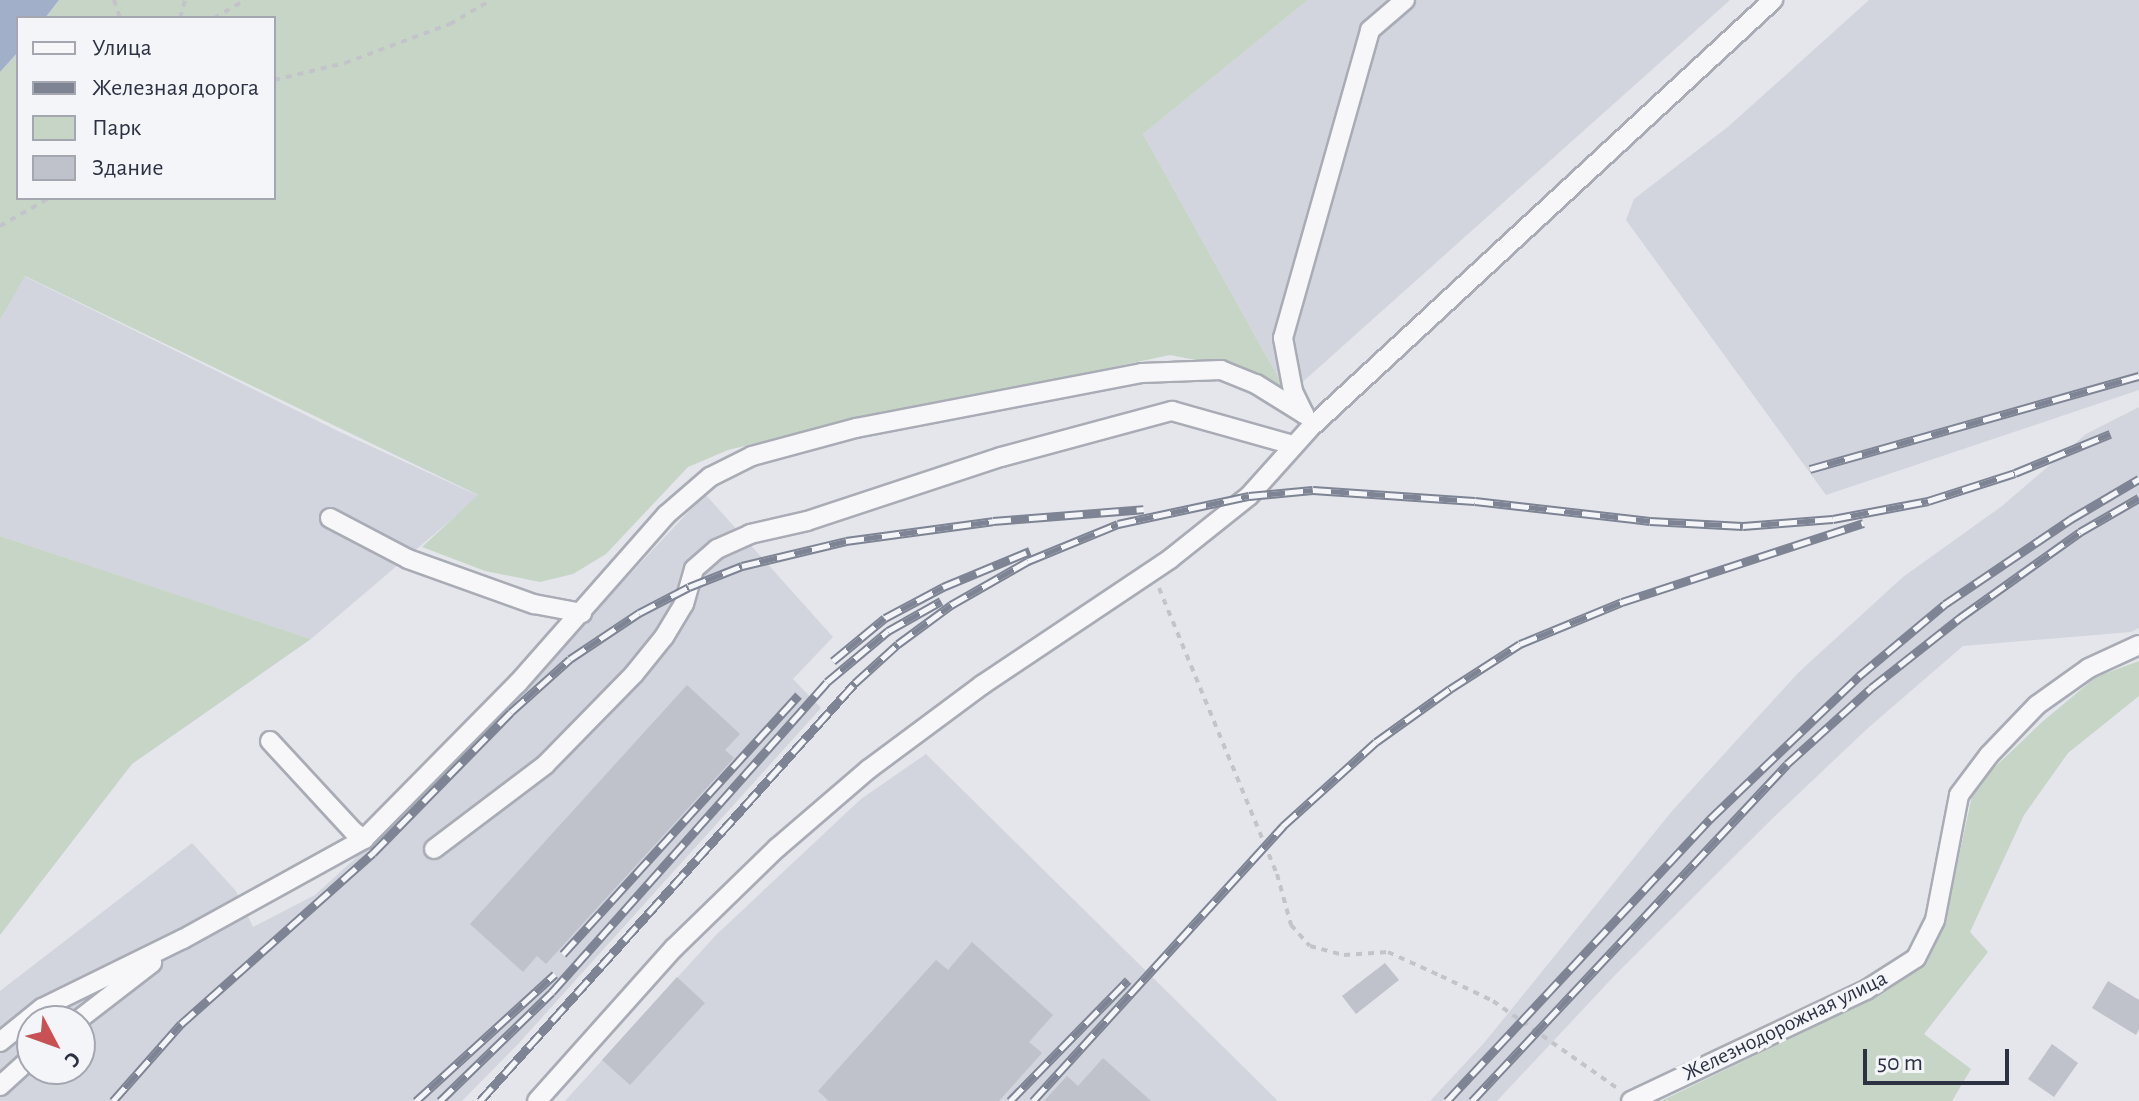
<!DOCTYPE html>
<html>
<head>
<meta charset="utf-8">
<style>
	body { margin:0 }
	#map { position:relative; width:2139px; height:1101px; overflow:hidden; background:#e4e6eb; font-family:"Alegreya Sans",sans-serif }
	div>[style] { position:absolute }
	.built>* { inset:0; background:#d2d5dd }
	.green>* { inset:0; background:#c7d5c6 }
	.water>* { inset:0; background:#a2afc9 }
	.building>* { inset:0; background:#bfc1cb }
	.path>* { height:4px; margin-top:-2px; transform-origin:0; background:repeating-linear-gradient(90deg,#c2c4ca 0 6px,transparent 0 12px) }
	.roads { filter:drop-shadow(2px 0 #a9acb5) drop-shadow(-2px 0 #a9acb5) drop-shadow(0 2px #a9acb5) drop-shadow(0 -2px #a9acb5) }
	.minor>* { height:18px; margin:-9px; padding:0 9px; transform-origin:9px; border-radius:9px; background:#f7f7fa }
	.rail>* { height:9px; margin-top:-4.5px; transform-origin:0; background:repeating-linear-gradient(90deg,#f4f5f8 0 18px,#7e8494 0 36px); box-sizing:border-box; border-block:2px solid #7e8494 }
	span { translate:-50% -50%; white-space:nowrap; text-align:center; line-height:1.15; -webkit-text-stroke:6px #f4f5f8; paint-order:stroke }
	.street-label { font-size:22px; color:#2d3243 }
	.legend { position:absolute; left:16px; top:16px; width:260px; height:184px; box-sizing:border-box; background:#f4f5f8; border:2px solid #a4a7b0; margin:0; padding:10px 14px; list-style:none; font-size:24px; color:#2d3243 }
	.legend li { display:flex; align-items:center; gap:16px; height:40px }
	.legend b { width:40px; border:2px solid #a4a7b0 }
	.north { position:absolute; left:16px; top:1005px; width:80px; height:80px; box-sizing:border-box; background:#f4f5f8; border:2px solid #a4a7b0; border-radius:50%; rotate:131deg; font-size:22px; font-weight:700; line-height:32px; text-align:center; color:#2d3243 }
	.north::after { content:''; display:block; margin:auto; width:28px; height:36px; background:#c85253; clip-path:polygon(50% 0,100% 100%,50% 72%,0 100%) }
	.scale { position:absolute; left:1863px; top:1049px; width:146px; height:36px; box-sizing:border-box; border:4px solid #2d3243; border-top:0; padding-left:10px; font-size:24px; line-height:28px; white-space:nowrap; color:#2d3243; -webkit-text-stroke:6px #f4f5f8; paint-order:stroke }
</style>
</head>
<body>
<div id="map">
	<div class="built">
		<div style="clip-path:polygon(1308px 0,1730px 0,1288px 395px,1143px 134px)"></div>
		<div style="clip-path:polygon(1869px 0,2139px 0,2139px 390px,1826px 495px,1626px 220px,1634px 199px,1729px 126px)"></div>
		<div style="clip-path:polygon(24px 276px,340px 432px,479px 496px,311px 639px,0 536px,0 320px)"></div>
		<div style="clip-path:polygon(2139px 407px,2139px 628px,2131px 632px,1963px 646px,1868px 728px,1775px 816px,1617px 973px,1497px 1101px,1430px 1101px,1484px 1043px,1672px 811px,1799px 672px,1903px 577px,2002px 506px,2086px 434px)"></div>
		<div style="clip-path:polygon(evenodd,705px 494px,833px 637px,793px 679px,821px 708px,519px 1043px,462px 1101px,0 1101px,0 991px,192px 843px,236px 891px,253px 927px,315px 895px,417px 802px,705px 494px,32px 1021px,80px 1021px,80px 1069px,32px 1069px,32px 1021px)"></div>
		<div style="clip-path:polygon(926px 754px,1278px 1101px,565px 1101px,716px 935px,861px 799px)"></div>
	</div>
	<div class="green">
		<div style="clip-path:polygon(59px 0,1308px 0,1143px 134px,1288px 395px,1211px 363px,1170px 355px,781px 437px,728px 450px,688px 467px,606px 554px,573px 574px,540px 582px,485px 571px,422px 547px,478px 495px,25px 276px,0 320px,0 72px,18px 52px,18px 198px,274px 198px,274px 18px,45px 18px)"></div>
		<div style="clip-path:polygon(0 536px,311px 639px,132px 764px,0 935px)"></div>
		<div style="clip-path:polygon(2139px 661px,2139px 696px,2068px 753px,2024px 815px,1970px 932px,1988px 952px,1924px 1034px,1971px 1069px,1952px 1101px,1661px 1101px,1876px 997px,1922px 962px,1945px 919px,1974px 787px,2042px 722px,2096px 677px)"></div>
	</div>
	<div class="water">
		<div style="clip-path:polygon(0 0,59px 0,45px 18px,18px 18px,18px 52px,0 72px)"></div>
	</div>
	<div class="building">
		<div style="clip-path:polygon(687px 685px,740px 734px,725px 750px,734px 758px,546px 964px,537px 956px,523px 972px,470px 924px)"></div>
		<div style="clip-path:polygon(972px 942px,1053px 1015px,1029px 1042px,1042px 1053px,999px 1101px,829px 1101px,818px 1091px,936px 960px,948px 970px)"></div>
		<div style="clip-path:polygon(1385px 963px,1399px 980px,1356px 1014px,1342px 996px)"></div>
		<div style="clip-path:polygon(677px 977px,705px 1003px,630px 1085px,602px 1060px)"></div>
		<div style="clip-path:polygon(2108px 981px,2139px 1000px,2139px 1029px,2136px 1035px,2092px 1008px)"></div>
		<div style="clip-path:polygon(2052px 1044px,2078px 1063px,2054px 1097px,2028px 1079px)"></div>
		<div style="clip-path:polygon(1103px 1058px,1151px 1101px,1044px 1101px,1067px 1076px,1078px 1086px)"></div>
	</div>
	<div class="path">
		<div style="left:114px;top:0;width:19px;rotate:72deg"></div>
		<div style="left:180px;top:18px;width:19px;rotate:-74deg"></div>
		<div style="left:214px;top:18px;width:36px;rotate:-30deg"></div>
		<div style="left:274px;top:80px;width:73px;rotate:-13.5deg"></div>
		<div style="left:345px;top:63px;width:112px;rotate:-20.4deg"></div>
		<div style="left:450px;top:24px;width:48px;rotate:-30.3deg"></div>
		<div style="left:0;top:226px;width:56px;rotate:-29.7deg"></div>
		<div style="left:1159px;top:588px;width:309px;rotate:67.6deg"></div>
		<div style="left:1277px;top:874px;width:53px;rotate:74.6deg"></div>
		<div style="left:1291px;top:925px;width:28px;rotate:48deg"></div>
		<div style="left:1310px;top:946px;width:35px;rotate:15deg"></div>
		<div style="left:1344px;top:955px;width:44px;rotate:-3.9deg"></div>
		<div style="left:1388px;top:952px;width:58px;rotate:24.4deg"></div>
		<div style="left:1441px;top:976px;width:58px;rotate:25.7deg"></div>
		<div style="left:1493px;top:1001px;width:153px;rotate:35.1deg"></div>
	</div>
	<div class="roads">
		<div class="minor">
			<div style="left:1304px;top:414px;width:25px;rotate:-116deg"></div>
			<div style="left:1293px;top:391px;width:54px;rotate:-100.7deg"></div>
			<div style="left:1283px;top:338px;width:320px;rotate:-74.2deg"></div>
			<div style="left:1370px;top:30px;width:46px;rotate:-40.6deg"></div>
			<div style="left:330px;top:518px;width:88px;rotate:27.7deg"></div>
			<div style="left:408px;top:559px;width:134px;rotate:19.7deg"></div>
			<div style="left:534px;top:604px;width:49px;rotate:10.6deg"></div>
			<div style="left:270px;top:741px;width:122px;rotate:47.3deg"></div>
			<div style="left:353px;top:831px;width:14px;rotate:36deg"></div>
			<div style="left:434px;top:849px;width:139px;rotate:-37.1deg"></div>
			<div style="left:545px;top:765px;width:127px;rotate:-45.6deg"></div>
			<div style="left:634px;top:674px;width:48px;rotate:-51deg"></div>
			<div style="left:664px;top:637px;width:39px;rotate:-59deg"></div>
			<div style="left:684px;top:604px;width:36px;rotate:-74deg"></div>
			<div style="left:694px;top:569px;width:30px;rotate:-41deg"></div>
			<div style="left:717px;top:549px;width:36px;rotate:-24deg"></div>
			<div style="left:750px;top:534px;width:58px;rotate:-12.8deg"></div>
			<div style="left:807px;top:521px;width:204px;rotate:-18.3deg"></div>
			<div style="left:1001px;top:457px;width:177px;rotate:-15.1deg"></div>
			<div style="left:1172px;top:411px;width:126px;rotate:15.7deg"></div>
			<div style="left:77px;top:1021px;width:95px;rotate:-37.7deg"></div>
			<div style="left:0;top:1042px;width:54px;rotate:-39deg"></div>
			<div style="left:42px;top:1008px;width:157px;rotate:-26.1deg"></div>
			<div style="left:183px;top:939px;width:207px;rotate:-28.9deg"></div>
			<div style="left:364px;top:839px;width:219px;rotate:-45.4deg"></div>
			<div style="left:518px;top:683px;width:224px;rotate:-48.6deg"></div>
			<div style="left:666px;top:515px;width:58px;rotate:-40.8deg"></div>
			<div style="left:710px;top:477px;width:47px;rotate:-26.6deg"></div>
			<div style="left:752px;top:456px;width:108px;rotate:-15.1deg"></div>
			<div style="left:856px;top:428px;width:291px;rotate:-10.9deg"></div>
			<div style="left:1142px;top:373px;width:79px;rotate:-2.2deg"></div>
			<div style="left:1221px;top:370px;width:38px;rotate:22deg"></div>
			<div style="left:1256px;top:384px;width:57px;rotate:32deg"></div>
			<div style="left:0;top:1086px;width:43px;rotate:-42.2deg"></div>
			<div style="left:537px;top:1101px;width:205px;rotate:-48.2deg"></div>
			<div style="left:674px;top:948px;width:144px;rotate:-44.2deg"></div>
			<div style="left:777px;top:848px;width:121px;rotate:-40.7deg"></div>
			<div style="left:869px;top:769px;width:141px;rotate:-36.6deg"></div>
			<div style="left:982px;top:685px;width:226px;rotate:-33.8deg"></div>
			<div style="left:1170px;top:559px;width:101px;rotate:-38.6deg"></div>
			<div style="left:1249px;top:496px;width:91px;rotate:-48.1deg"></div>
			<div style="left:1310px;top:428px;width:631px;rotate:-42.75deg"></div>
			<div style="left:1631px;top:1101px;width:260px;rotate:-25.3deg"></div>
			<div style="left:1866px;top:990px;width:59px;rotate:-32.6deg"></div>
			<div style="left:1916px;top:958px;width:42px;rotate:-63.4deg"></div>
			<div style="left:1935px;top:920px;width:127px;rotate:-79.1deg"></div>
			<div style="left:1959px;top:795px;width:50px;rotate:-53.1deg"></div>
			<div style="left:1989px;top:755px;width:69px;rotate:-46.2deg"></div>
			<div style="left:2037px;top:705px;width:64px;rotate:-35.4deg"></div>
			<div style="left:2089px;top:668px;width:55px;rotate:-24.7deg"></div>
		</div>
	</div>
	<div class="rail">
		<div style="left:1810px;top:469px;width:342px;rotate:-15.8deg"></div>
		<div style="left:833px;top:661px;width:67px;rotate:-39.6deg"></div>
		<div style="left:885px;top:618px;width:66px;rotate:-28.1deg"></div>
		<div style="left:943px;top:587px;width:94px;rotate:-22.5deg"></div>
		<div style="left:563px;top:954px;width:350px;rotate:-47.7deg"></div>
		<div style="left:113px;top:1101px;width:103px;rotate:-48.6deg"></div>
		<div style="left:181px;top:1024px;width:257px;rotate:-41.7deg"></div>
		<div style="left:373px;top:853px;width:197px;rotate:-45.6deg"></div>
		<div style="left:511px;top:712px;width:79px;rotate:-41.9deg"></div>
		<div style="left:570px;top:659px;width:83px;rotate:-33.7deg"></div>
		<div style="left:639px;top:613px;width:56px;rotate:-27.5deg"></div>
		<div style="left:689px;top:587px;width:57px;rotate:-21.6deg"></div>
		<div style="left:742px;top:566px;width:107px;rotate:-13.5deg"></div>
		<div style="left:846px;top:541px;width:148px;rotate:-7.7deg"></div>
		<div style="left:993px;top:521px;width:151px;rotate:-4.5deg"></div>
		<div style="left:416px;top:1101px;width:188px;rotate:-42.4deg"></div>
		<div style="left:440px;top:1101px;width:156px;rotate:-44.2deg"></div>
		<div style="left:552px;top:992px;width:414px;rotate:-48.4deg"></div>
		<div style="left:827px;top:682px;width:80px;rotate:-39.9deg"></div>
		<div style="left:888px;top:631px;width:61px;rotate:-29.5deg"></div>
		<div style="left:480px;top:1101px;width:562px;rotate:-48.1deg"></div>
		<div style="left:855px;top:683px;width:58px;rotate:-42.2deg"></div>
		<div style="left:898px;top:644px;width:66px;rotate:-36.3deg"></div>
		<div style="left:951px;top:605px;width:89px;rotate:-29.7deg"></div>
		<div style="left:1028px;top:561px;width:97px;rotate:-22.3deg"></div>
		<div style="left:1118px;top:524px;width:134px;rotate:-12.1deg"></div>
		<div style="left:1249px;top:496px;width:64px;rotate:-5.4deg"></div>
		<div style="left:1313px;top:490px;width:162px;rotate:3.9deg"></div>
		<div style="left:1475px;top:501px;width:176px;rotate:6.5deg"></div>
		<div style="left:1650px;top:521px;width:93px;rotate:3.1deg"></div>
		<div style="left:1743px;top:526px;width:90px;rotate:-4.4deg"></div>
		<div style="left:1833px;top:519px;width:97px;rotate:-10.7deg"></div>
		<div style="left:1928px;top:501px;width:91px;rotate:-17.8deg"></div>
		<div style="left:2015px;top:473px;width:103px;rotate:-22.3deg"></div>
		<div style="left:1010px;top:1101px;width:169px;rotate:-45.7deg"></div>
		<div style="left:1033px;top:1101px;width:372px;rotate:-47.7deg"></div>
		<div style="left:1283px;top:826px;width:125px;rotate:-42.1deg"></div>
		<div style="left:1376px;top:742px;width:91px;rotate:-35.6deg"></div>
		<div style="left:1450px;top:689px;width:83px;rotate:-32.7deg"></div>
		<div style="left:1520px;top:644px;width:110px;rotate:-22.4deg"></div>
		<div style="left:1622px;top:602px;width:254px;rotate:-18.1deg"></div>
		<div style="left:1447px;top:1101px;width:386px;rotate:-47deg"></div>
		<div style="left:1710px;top:819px;width:207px;rotate:-43.8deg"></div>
		<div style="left:1859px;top:676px;width:112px;rotate:-39.9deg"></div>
		<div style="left:1945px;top:604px;width:152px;rotate:-34deg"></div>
		<div style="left:2071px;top:519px;width:79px;rotate:-30.5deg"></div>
		<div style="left:1472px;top:1101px;width:461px;rotate:-46.9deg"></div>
		<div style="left:1787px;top:764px;width:113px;rotate:-42.1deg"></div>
		<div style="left:1871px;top:688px;width:115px;rotate:-38.3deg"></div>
		<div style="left:1961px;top:617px;width:146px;rotate:-35.5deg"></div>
		<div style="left:2080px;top:532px;width:68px;rotate:-30deg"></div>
	</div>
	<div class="street-label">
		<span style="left:1785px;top:1026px;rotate:-26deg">Железнодорожная улица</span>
	</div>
	<ul class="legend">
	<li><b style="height:10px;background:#f7f7fa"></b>Улица</li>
	<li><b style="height:10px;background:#7e8494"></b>Железная дорога</li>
	<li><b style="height:22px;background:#c7d5c6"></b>Парк</li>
	<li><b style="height:22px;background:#bfc1cb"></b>Здание</li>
	</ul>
	<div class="north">С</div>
	<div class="scale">50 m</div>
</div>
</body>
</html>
